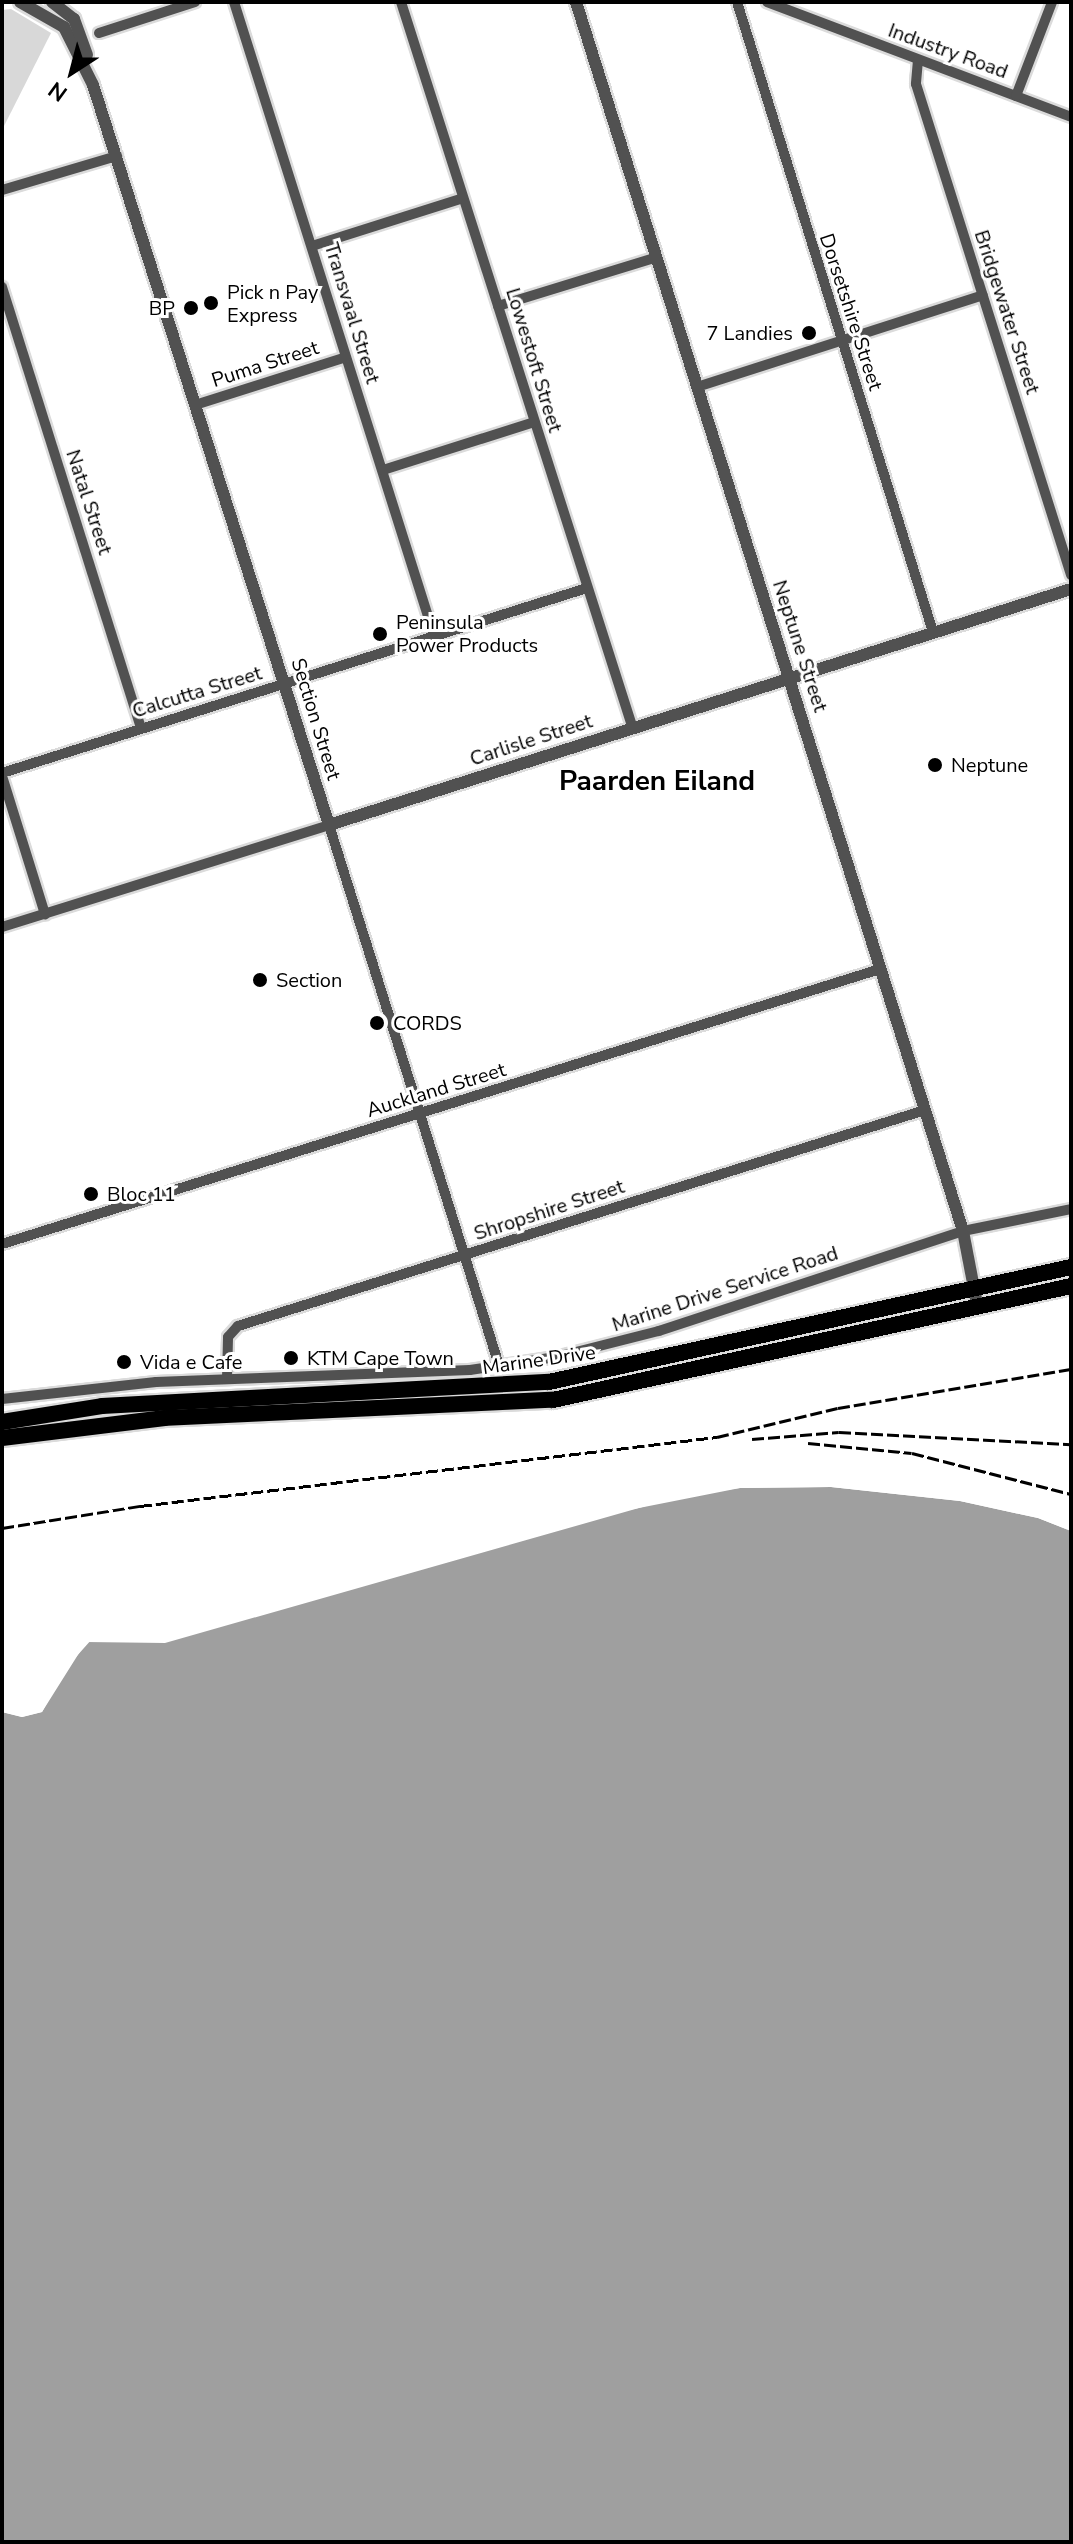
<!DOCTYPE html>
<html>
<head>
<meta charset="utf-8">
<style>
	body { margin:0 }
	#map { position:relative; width:1073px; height:2544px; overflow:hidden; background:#fff; font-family:"Nunito Sans",sans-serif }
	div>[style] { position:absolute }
	.green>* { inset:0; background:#d8d8d8 }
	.water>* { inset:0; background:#9f9f9f }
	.pier>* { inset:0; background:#fff }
	.roads { filter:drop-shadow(2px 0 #dbdbdb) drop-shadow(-2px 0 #dbdbdb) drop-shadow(0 2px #dbdbdb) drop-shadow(0 -2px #dbdbdb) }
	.minor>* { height:10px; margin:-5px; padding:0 5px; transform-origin:5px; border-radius:5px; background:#515151 }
	.tertiary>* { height:12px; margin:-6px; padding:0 6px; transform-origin:6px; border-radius:6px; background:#515151 }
	.primary>* { height:16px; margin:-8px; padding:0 8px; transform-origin:8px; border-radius:8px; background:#000 }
	.rail>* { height:3px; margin-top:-1.5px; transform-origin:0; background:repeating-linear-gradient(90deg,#000 0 12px,transparent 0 16px) }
	.dots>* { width:22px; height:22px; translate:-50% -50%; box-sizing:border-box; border:4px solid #fff; border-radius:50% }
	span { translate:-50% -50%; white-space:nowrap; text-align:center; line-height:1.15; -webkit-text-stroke:6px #fff; paint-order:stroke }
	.street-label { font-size:20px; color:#000 }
	.poi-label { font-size:20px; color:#000 }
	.left { translate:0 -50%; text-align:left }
	.right { translate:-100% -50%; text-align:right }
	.district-label { font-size:28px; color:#000; font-weight:700 }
	.frame { position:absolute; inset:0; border:4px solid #000; pointer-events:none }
	.north { position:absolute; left:32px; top:32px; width:80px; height:80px; -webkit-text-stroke:6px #fff; paint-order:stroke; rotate:216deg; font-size:22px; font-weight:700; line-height:32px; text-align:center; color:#000 }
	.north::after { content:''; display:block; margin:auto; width:28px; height:36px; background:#000; clip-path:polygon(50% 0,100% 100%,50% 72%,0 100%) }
</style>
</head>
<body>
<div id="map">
	<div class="green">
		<div style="clip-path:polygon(11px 9px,51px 33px,2px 130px,2px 10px)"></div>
	</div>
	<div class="water">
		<div style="clip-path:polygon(831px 1487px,960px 1501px,1038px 1518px,1071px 1531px,1071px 2542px,2px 2542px,2px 1712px,22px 1717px,42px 1712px,86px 1642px,165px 1643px,681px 1496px,740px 1488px)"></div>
	</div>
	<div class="pier">
		<div style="clip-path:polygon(831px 1483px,961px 1497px,1039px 1514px,1071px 1531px,1038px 1518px,960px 1501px,831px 1487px,740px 1488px,553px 1525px,680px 1492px,740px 1484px)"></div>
		<div style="clip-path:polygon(83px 1639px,92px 1639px,67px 1667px,42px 1712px,22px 1717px,2px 1712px,39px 1708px)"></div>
	</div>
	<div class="roads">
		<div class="minor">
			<div style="left:234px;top:2px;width:664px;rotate:72.47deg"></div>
			<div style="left:401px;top:2px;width:763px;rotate:72.3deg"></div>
			<div style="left:737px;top:2px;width:660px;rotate:72.72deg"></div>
			<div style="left:767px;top:2px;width:325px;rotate:20.7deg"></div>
			<div style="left:99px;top:33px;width:101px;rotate:-17.9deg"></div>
			<div style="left:918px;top:60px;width:24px;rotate:95deg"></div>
			<div style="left:916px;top:84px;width:515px;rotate:72.48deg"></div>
			<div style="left:1016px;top:96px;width:101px;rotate:-69deg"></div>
			<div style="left:2px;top:190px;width:120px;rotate:-16.5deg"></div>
			<div style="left:312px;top:246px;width:158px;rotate:-17.6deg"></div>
			<div style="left:2px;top:287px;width:462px;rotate:72.5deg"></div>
			<div style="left:498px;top:306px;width:166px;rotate:-17.1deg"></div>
			<div style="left:697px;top:387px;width:300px;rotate:-17.8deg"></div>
			<div style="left:195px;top:405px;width:158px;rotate:-17.6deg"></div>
			<div style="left:383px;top:470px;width:158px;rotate:-17.6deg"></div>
			<div style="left:2px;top:773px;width:614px;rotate:-17.55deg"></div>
			<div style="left:2px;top:776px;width:145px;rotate:72.7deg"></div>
			<div style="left:2px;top:927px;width:343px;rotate:-17.3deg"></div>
			<div style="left:329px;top:825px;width:566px;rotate:72.53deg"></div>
			<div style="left:2px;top:1244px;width:920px;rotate:-17.39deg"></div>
			<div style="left:227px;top:1379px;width:42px;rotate:-88.6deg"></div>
			<div style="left:228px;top:1337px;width:15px;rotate:-48deg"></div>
			<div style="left:238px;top:1326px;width:720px;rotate:-17.45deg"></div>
			<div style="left:2px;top:1399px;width:155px;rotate:-6.3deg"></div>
			<div style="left:156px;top:1382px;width:314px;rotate:-2.2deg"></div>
			<div style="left:470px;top:1370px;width:87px;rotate:-8.6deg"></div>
			<div style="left:556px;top:1357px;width:106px;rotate:-14.2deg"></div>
			<div style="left:659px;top:1331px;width:320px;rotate:-18.2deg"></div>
			<div style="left:963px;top:1231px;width:110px;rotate:-11.5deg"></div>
		</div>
		<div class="tertiary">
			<div style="left:20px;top:2px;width:51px;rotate:29.6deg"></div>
			<div style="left:64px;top:27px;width:65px;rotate:63.4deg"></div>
			<div style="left:93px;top:85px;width:777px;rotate:72.31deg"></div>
			<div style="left:329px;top:825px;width:779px;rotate:-17.64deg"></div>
			<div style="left:52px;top:2px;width:28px;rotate:38deg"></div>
			<div style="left:74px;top:19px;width:38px;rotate:70deg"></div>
			<div style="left:576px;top:2px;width:1288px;rotate:72.52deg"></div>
			<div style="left:963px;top:1231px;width:74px;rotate:79.1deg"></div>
		</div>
		<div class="primary">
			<div style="left:2px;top:1422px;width:101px;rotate:-9.1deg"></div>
			<div style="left:102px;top:1406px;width:448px;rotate:-3.1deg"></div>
			<div style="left:549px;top:1382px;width:535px;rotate:-12.42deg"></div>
			<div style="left:2px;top:1438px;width:164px;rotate:-7deg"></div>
			<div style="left:165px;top:1418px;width:388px;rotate:-2.7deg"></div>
			<div style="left:553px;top:1400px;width:530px;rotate:-12.41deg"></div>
		</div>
	</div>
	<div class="rail">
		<div style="left:752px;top:1439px;width:87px;rotate:-4.6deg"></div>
		<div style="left:839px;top:1432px;width:232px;rotate:3deg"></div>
		<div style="left:808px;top:1443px;width:104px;rotate:5.5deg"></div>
		<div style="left:912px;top:1453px;width:164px;rotate:14.5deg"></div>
		<div style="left:2px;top:1528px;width:140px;rotate:-9.1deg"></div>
		<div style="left:140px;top:1506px;width:581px;rotate:-6.82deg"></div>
		<div style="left:717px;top:1437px;width:124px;rotate:-13.5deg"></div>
		<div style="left:838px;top:1408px;width:236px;rotate:-9.5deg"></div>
	</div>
	<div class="dots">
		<div style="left:211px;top:303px;background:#000"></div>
		<div style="left:191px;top:308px;background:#000"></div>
		<div style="left:809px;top:333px;background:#000"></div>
		<div style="left:380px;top:634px;background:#000"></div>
		<div style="left:935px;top:765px;background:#000"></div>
		<div style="left:260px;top:980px;background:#000"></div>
		<div style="left:377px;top:1023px;background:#000"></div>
		<div style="left:91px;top:1194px;background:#000"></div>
		<div style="left:291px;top:1358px;background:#000"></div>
		<div style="left:124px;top:1362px;background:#000"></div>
	</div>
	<div class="street-label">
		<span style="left:948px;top:51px;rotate:20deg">Industry Road</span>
		<span style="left:851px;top:312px;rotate:72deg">Dorsetshire Street</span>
		<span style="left:1007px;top:312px;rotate:72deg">Bridgewater Street</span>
		<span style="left:352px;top:313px;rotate:73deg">Transvaal Street</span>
		<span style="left:534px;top:360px;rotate:73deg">Lowestoft Street</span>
		<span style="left:265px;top:364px;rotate:-18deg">Puma Street</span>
		<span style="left:89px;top:502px;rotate:72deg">Natal Street</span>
		<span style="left:800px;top:646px;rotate:72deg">Neptune Street</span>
		<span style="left:197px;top:692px;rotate:-17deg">Calcutta Street</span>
		<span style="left:316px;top:719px;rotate:73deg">Section Street</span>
		<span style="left:531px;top:740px;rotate:-18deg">Carlisle Street</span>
		<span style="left:436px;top:1090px;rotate:-17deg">Auckland Street</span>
		<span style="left:549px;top:1210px;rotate:-18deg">Shropshire Street</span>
		<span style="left:725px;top:1289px;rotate:-18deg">Marine Drive Service Road</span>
		<span style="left:539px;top:1360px;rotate:-8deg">Marine Drive</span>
	</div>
	<div class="poi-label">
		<span class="left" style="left:227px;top:304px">Pick n Pay<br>Express</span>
		<span class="right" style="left:175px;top:308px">BP</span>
		<span class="right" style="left:793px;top:333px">7 Landies</span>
		<span class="left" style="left:396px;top:634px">Peninsula<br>Power Products</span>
		<span class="left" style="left:951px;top:765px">Neptune</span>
		<span class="left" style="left:276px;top:980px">Section</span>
		<span class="left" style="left:393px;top:1023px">CORDS</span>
		<span class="left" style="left:107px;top:1194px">Bloc 11</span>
		<span class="left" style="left:307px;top:1358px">KTM Cape Town</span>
		<span class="left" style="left:140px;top:1362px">Vida e Cafe</span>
	</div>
	<div class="district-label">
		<span style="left:657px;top:781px">Paarden Eiland</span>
	</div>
	<div class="frame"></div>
	<div class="north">N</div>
</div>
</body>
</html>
